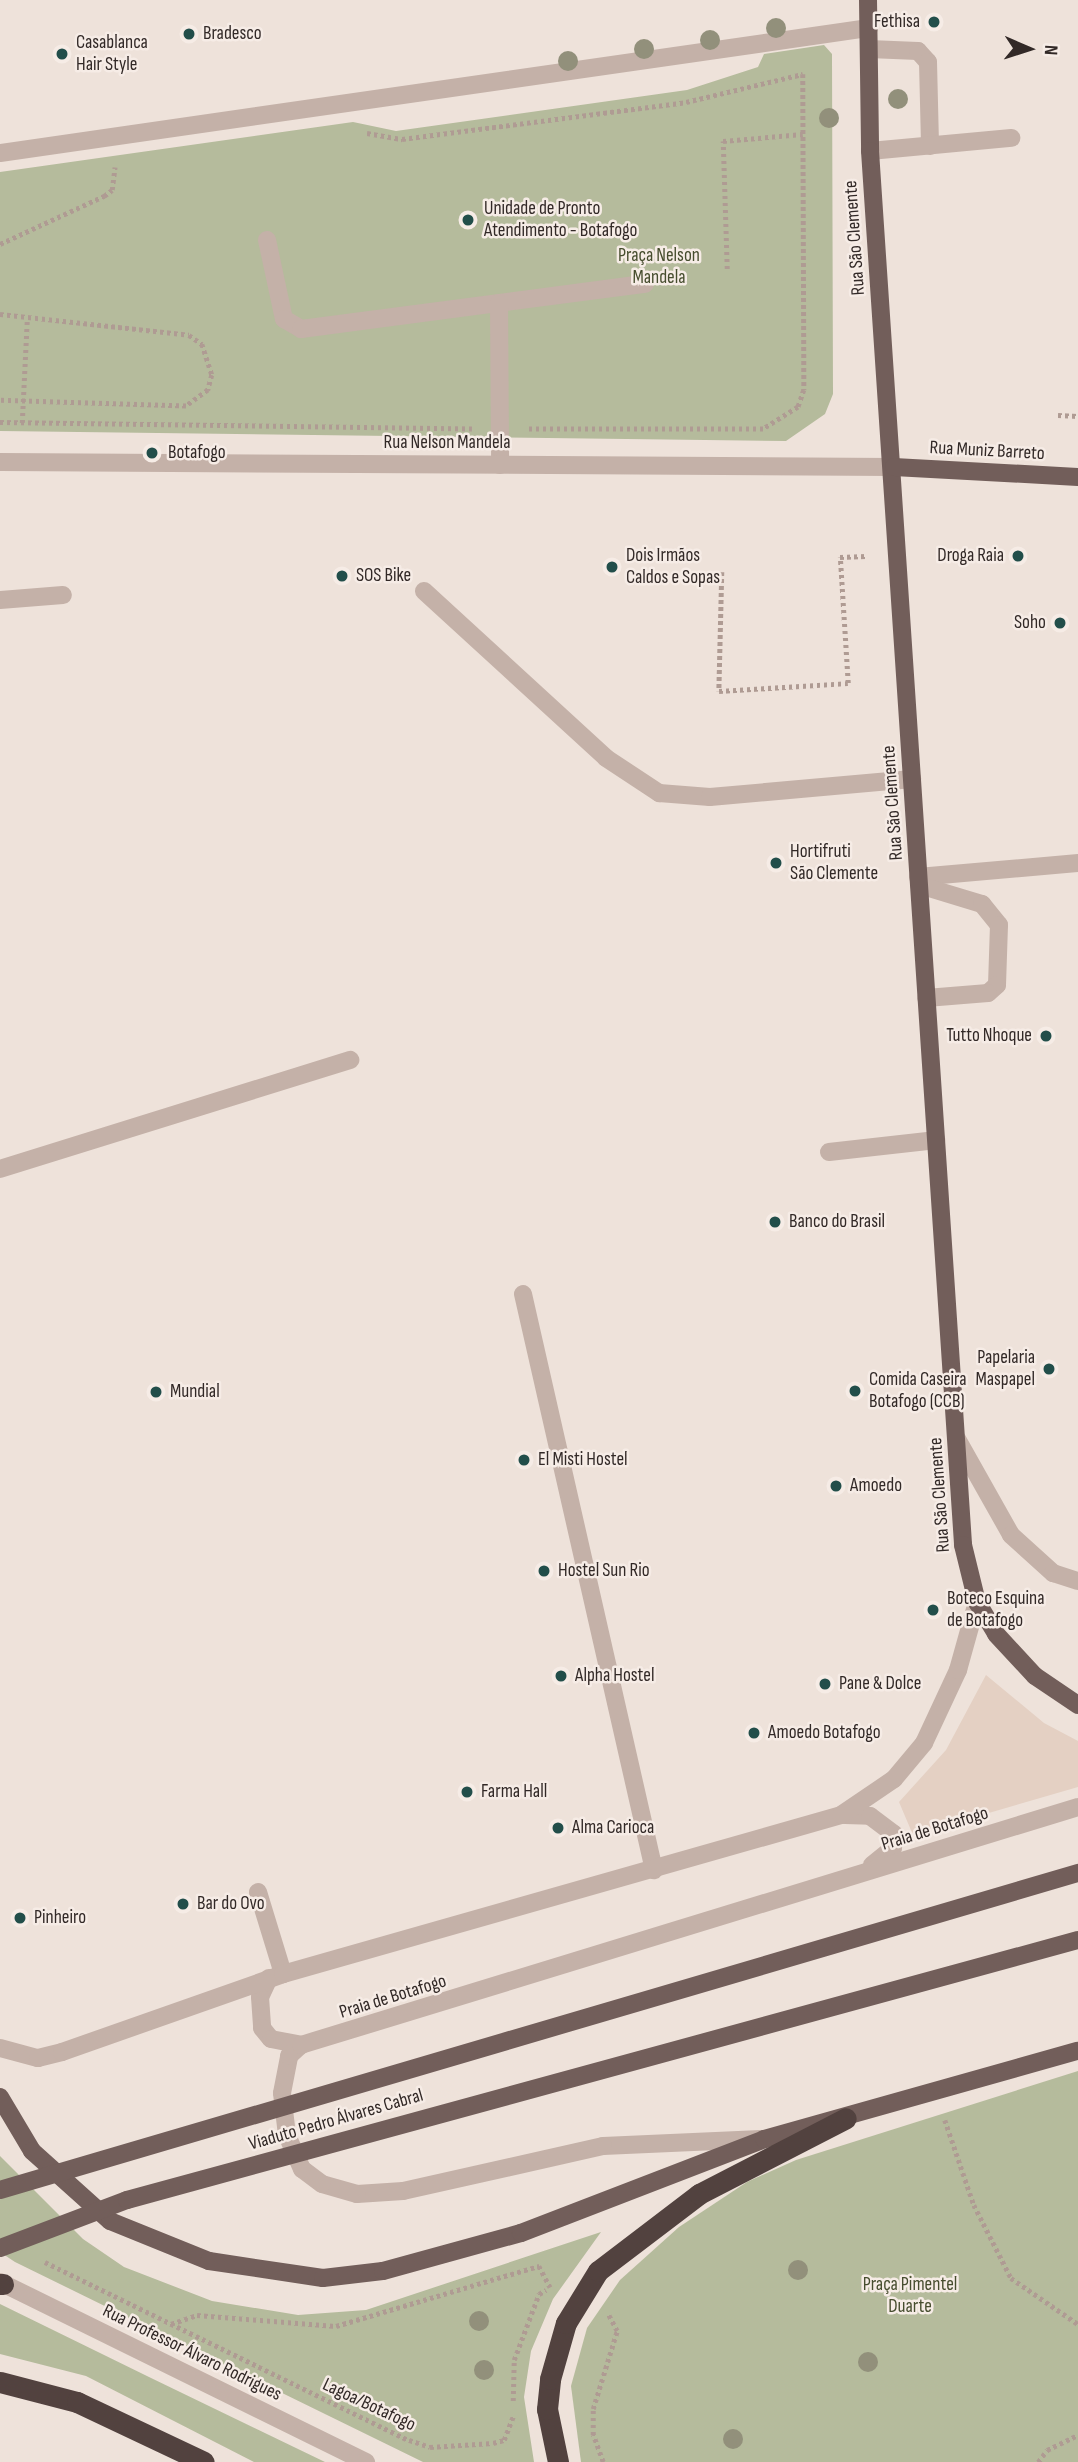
<!DOCTYPE html>
<html>
<head>
<meta charset="utf-8">
<style>
	body { margin:0 }
	#map { position:relative; width:1078px; height:2462px; overflow:hidden; background:#eee2da; font-family:"Sofia Sans Condensed",sans-serif }
	div>[style] { position:absolute }
	.green>* { inset:0; background:#b5bb9c }
	.plaza>* { inset:0; background:#e4d0c3 }
	.path>* { height:4.5px; margin-top:-2.25px; transform-origin:0; background:repeating-linear-gradient(90deg,#af9b93 0 3.5px,transparent 0 7px) }
	.minor>* { height:18px; margin:-9px; padding:0 9px; transform-origin:9px; border-radius:9px; background:#c4b1a8 }
	.major>* { height:18px; margin:-9px; padding:0 9px; transform-origin:9px; border-radius:9px; background:#725e5a }
	.highway>* { height:21px; margin:-10.5px; padding:0 10.5px; transform-origin:10.5px; border-radius:10.5px; background:#52423f }
	.trees>* { width:20px; height:20px; margin:-10px; border-radius:50%; background:#92907b }
	.dots>* { width:19px; height:19px; translate:-50% -50%; box-sizing:border-box; border:4px solid #f6ece6; border-radius:50% }
	span { translate:-50% -50%; white-space:nowrap; text-align:center; line-height:1.15; -webkit-text-stroke:5px #f6ece6; paint-order:stroke }
	.poi-label { font-size:19px; color:#322927 }
	.right { translate:-100% -50%; text-align:right }
	.left { translate:0 -50%; text-align:left }
	.street-label { font-size:19px; color:#322927 }
	.park-label { font-size:19px; color:#464d2e }
	.north { position:absolute; left:994px; top:14px; width:70px; height:70px; -webkit-text-stroke:5px #f6ece6; paint-order:stroke; rotate:93deg; font-size:19px; font-weight:700; line-height:28px; text-align:center; color:#322927 }
	.north::after { content:''; display:block; margin:auto; width:24px; height:32px; background:#322927; clip-path:polygon(50% 0,100% 100%,50% 72%,0 100%) }
</style>
</head>
<body>
<div id="map">
	<div class="green">
		<div style="clip-path:polygon(824px 45px,832px 54px,833px 394px,825px 414px,786px 441px,0 431px,0 172px,353px 122px,396px 131px,687px 90px,758px 67px,764px 54px)"></div>
		<div style="clip-path:polygon(1078px 2071px,1078px 2462px,581px 2462px,571px 2386px,587px 2328px,620px 2280px,679px 2227px,747px 2182px,796px 2160px)"></div>
		<div style="clip-path:polygon(0 2156px,83px 2239px,124px 2267px,212px 2301px,298px 2315px,366px 2310px,601px 2232px,553px 2299px,531px 2351px,524px 2397px,534px 2462px,423px 2462px,15px 2262px,0 2252px)"></div>
		<div style="clip-path:polygon(0 2304px,149px 2377px,325px 2462px,254px 2462px,86px 2376px,0 2354px)"></div>
	</div>
	<div class="plaza">
		<div style="clip-path:polygon(986px 1675px,1044px 1723px,1078px 1741px,1078px 1787px,913px 1835px,899px 1802px,946px 1750px)"></div>
	</div>
	<div class="path">
		<div style="left:367px;top:133px;width:36px;rotate:10deg"></div>
		<div style="left:402px;top:139px;width:286px;rotate:-7.4deg"></div>
		<div style="left:686px;top:102px;width:120px;rotate:-13.5deg"></div>
		<div style="left:803px;top:74px;width:316px;rotate:89.8deg"></div>
		<div style="left:804px;top:390px;width:18px;rotate:109deg"></div>
		<div style="left:798px;top:407px;width:41px;rotate:147.8deg"></div>
		<div style="left:763px;top:429px;width:234px;rotate:180deg"></div>
		<div style="left:0;top:244px;width:115px;rotate:-24.8deg"></div>
		<div style="left:104px;top:196px;width:10px;rotate:-37deg"></div>
		<div style="left:112px;top:190px;width:23px;rotate:-83deg"></div>
		<div style="left:727px;top:269px;width:128px;rotate:-91.8deg"></div>
		<div style="left:723px;top:141px;width:80px;rotate:-5deg"></div>
		<div style="left:0;top:314px;width:190px;rotate:6.3deg"></div>
		<div style="left:189px;top:335px;width:16px;rotate:35deg"></div>
		<div style="left:202px;top:344px;width:33px;rotate:72deg"></div>
		<div style="left:212px;top:375px;width:16px;rotate:105deg"></div>
		<div style="left:208px;top:390px;width:27px;rotate:144deg"></div>
		<div style="left:186px;top:406px;width:186px;rotate:-178.2deg"></div>
		<div style="left:1058px;top:415px;width:20px;rotate:3deg"></div>
		<div style="left:0;top:422px;width:472px;rotate:0.8deg"></div>
		<div style="left:22px;top:423px;width:103px;rotate:-87.2deg"></div>
		<div style="left:722px;top:572px;width:119px;rotate:91.4deg"></div>
		<div style="left:719px;top:691px;width:129px;rotate:-3.5deg"></div>
		<div style="left:848px;top:683px;width:126px;rotate:-93.6deg"></div>
		<div style="left:840px;top:557px;width:26px;rotate:-2deg"></div>
		<div style="left:945px;top:2120px;width:90px;rotate:71.2deg"></div>
		<div style="left:974px;top:2205px;width:82px;rotate:63.1deg"></div>
		<div style="left:1011px;top:2278px;width:81px;rotate:34.5deg"></div>
		<div style="left:45px;top:2262px;width:405px;rotate:26.1deg"></div>
		<div style="left:409px;top:2440px;width:22px;rotate:18deg"></div>
		<div style="left:430px;top:2447px;width:63px;rotate:-3.6deg"></div>
		<div style="left:493px;top:2443px;width:11px;rotate:-15deg"></div>
		<div style="left:504px;top:2440px;width:25px;rotate:-69deg"></div>
		<div style="left:171px;top:2324px;width:28px;rotate:-19deg"></div>
		<div style="left:197px;top:2315px;width:139px;rotate:4.5deg"></div>
		<div style="left:336px;top:2326px;width:212px;rotate:-16.5deg"></div>
		<div style="left:539px;top:2266px;width:24px;rotate:62deg"></div>
		<div style="left:513px;top:2401px;width:41px;rotate:-88.6deg"></div>
		<div style="left:514px;top:2360px;width:71px;rotate:-69.3deg"></div>
		<div style="left:539px;top:2294px;width:8px;rotate:-30deg"></div>
		<div style="left:603px;top:2462px;width:29px;rotate:-110deg"></div>
		<div style="left:593px;top:2435px;width:26px;rotate:-90deg"></div>
		<div style="left:593px;top:2409px;width:82px;rotate:-72.9deg"></div>
		<div style="left:617px;top:2331px;width:19px;rotate:-118deg"></div>
		<div style="left:1038px;top:2462px;width:15px;rotate:-53deg"></div>
		<div style="left:1047px;top:2450px;width:34px;rotate:-26deg"></div>
	</div>
	<div class="minor">
		<div style="left:869px;top:49px;width:49px;rotate:2.3deg"></div>
		<div style="left:918px;top:51px;width:15px;rotate:48deg"></div>
		<div style="left:928px;top:62px;width:84px;rotate:88.6deg"></div>
		<div style="left:870px;top:151px;width:142px;rotate:-5.3deg"></div>
		<div style="left:0;top:153px;width:878px;rotate:-8.19deg"></div>
		<div style="left:267px;top:240px;width:81px;rotate:77.9deg"></div>
		<div style="left:284px;top:319px;width:20px;rotate:30deg"></div>
		<div style="left:301px;top:329px;width:347px;rotate:-7.5deg"></div>
		<div style="left:499px;top:303px;width:162px;rotate:89.6deg"></div>
		<div style="left:0;top:462px;width:894px;rotate:0.32deg"></div>
		<div style="left:424px;top:591px;width:247px;rotate:42.5deg"></div>
		<div style="left:606px;top:758px;width:64px;rotate:33.4deg"></div>
		<div style="left:659px;top:793px;width:51px;rotate:4.5deg"></div>
		<div style="left:710px;top:797px;width:203px;rotate:-5.1deg"></div>
		<div style="left:0;top:600px;width:63px;rotate:-4.5deg"></div>
		<div style="left:918px;top:877px;width:161px;rotate:-5deg"></div>
		<div style="left:919px;top:885px;width:66px;rotate:16.8deg"></div>
		<div style="left:982px;top:904px;width:27px;rotate:51deg"></div>
		<div style="left:999px;top:925px;width:60px;rotate:91.9deg"></div>
		<div style="left:997px;top:985px;width:12px;rotate:138deg"></div>
		<div style="left:988px;top:993px;width:62px;rotate:175.4deg"></div>
		<div style="left:829px;top:1152px;width:108px;rotate:-6.4deg"></div>
		<div style="left:0;top:1169px;width:367px;rotate:-17.3deg"></div>
		<div style="left:523px;top:1294px;width:591px;rotate:77.19deg"></div>
		<div style="left:957px;top:1439px;width:110px;rotate:60.6deg"></div>
		<div style="left:1011px;top:1535px;width:57px;rotate:42.1deg"></div>
		<div style="left:1053px;top:1573px;width:26px;rotate:18deg"></div>
		<div style="left:845px;top:1815px;width:25px;rotate:2deg"></div>
		<div style="left:870px;top:1816px;width:30px;rotate:37deg"></div>
		<div style="left:894px;top:1834px;width:14px;rotate:94deg"></div>
		<div style="left:893px;top:1848px;width:27px;rotate:141deg"></div>
		<div style="left:258px;top:1892px;width:86px;rotate:73deg"></div>
		<div style="left:269px;top:1978px;width:21px;rotate:115deg"></div>
		<div style="left:260px;top:1997px;width:31px;rotate:86deg"></div>
		<div style="left:262px;top:2028px;width:14px;rotate:51deg"></div>
		<div style="left:271px;top:2039px;width:31px;rotate:11deg"></div>
		<div style="left:0;top:2048px;width:39px;rotate:15deg"></div>
		<div style="left:38px;top:2058px;width:25px;rotate:-14deg"></div>
		<div style="left:62px;top:2052px;width:234px;rotate:-19.4deg"></div>
		<div style="left:283px;top:1974px;width:580px;rotate:-15.9deg"></div>
		<div style="left:841px;top:1815px;width:64px;rotate:-34.2deg"></div>
		<div style="left:894px;top:1779px;width:47px;rotate:-50.2deg"></div>
		<div style="left:924px;top:1743px;width:81px;rotate:-65deg"></div>
		<div style="left:958px;top:1670px;width:71px;rotate:-74.4deg"></div>
		<div style="left:761px;top:2139px;width:158px;rotate:177.5deg"></div>
		<div style="left:603px;top:2146px;width:205px;rotate:167.3deg"></div>
		<div style="left:403px;top:2191px;width:46px;rotate:176.3deg"></div>
		<div style="left:357px;top:2194px;width:36px;rotate:-164deg"></div>
		<div style="left:322px;top:2184px;width:25px;rotate:-143deg"></div>
		<div style="left:302px;top:2169px;width:37px;rotate:-114deg"></div>
		<div style="left:287px;top:2135px;width:42px;rotate:-96.8deg"></div>
		<div style="left:282px;top:2093px;width:38px;rotate:-79deg"></div>
		<div style="left:289px;top:2056px;width:16px;rotate:-43deg"></div>
		<div style="left:301px;top:2045px;width:813px;rotate:-17.03deg"></div>
		<div style="left:0;top:2282px;width:408px;rotate:26.2deg"></div>
	</div>
	<div class="major">
		<div style="left:868px;top:0;width:151px;rotate:89.2deg"></div>
		<div style="left:870px;top:151px;width:1397px;rotate:86.18deg"></div>
		<div style="left:963px;top:1545px;width:59px;rotate:76.2deg"></div>
		<div style="left:977px;top:1602px;width:37px;rotate:59deg"></div>
		<div style="left:996px;top:1634px;width:57px;rotate:47.1deg"></div>
		<div style="left:1035px;top:1676px;width:52px;rotate:34deg"></div>
		<div style="left:894px;top:467px;width:184px;rotate:3.1deg"></div>
		<div style="left:0;top:2097px;width:63px;rotate:59.3deg"></div>
		<div style="left:32px;top:2151px;width:105px;rotate:41.9deg"></div>
		<div style="left:110px;top:2221px;width:107px;rotate:22deg"></div>
		<div style="left:209px;top:2261px;width:115px;rotate:8.5deg"></div>
		<div style="left:323px;top:2278px;width:60px;rotate:-6.7deg"></div>
		<div style="left:383px;top:2271px;width:143px;rotate:-15.4deg"></div>
		<div style="left:521px;top:2233px;width:261px;rotate:-21.1deg"></div>
		<div style="left:764px;top:2139px;width:326px;rotate:-15.7deg"></div>
		<div style="left:0;top:2190px;width:1124px;rotate:-16.39deg"></div>
		<div style="left:0;top:2248px;width:136px;rotate:-20.7deg"></div>
		<div style="left:127px;top:2200px;width:986px;rotate:-15.29deg"></div>
	</div>
	<div class="highway">
		<div style="left:0;top:2284px;width:3px"></div>
		<div style="left:0;top:2382px;width:80px;rotate:14.6deg"></div>
		<div style="left:77px;top:2402px;width:140px;rotate:25.3deg"></div>
		<div style="left:558px;top:2462px;width:54px;rotate:-101.7deg"></div>
		<div style="left:547px;top:2409px;width:30px;rotate:-84deg"></div>
		<div style="left:550px;top:2379px;width:58px;rotate:-74.1deg"></div>
		<div style="left:566px;top:2323px;width:61px;rotate:-58.4deg"></div>
		<div style="left:598px;top:2271px;width:127px;rotate:-37.3deg"></div>
		<div style="left:699px;top:2194px;width:165px;rotate:-27.3deg"></div>
	</div>
	<div class="trees">
		<div style="left:776px;top:28px"></div>
		<div style="left:710px;top:40px"></div>
		<div style="left:644px;top:49px"></div>
		<div style="left:568px;top:61px"></div>
		<div style="left:898px;top:99px"></div>
		<div style="left:829px;top:118px"></div>
		<div style="left:798px;top:2270px"></div>
		<div style="left:479px;top:2321px"></div>
		<div style="left:868px;top:2362px"></div>
		<div style="left:484px;top:2370px"></div>
		<div style="left:733px;top:2439px"></div>
	</div>
	<div class="dots">
		<div style="left:934px;top:22px;background:#224e4a"></div>
		<div style="left:189px;top:34px;background:#224e4a"></div>
		<div style="left:62px;top:54px;background:#224e4a"></div>
		<div style="left:468px;top:220px;background:#224e4a"></div>
		<div style="left:152px;top:453px;background:#224e4a"></div>
		<div style="left:1018px;top:556px;background:#224e4a"></div>
		<div style="left:612px;top:567px;background:#224e4a"></div>
		<div style="left:342px;top:576px;background:#224e4a"></div>
		<div style="left:1060px;top:623px;background:#224e4a"></div>
		<div style="left:776px;top:863px;background:#224e4a"></div>
		<div style="left:1046px;top:1036px;background:#224e4a"></div>
		<div style="left:775px;top:1222px;background:#224e4a"></div>
		<div style="left:1049px;top:1369px;background:#224e4a"></div>
		<div style="left:855px;top:1391px;background:#224e4a"></div>
		<div style="left:156px;top:1392px;background:#224e4a"></div>
		<div style="left:524px;top:1460px;background:#224e4a"></div>
		<div style="left:836px;top:1486px;background:#224e4a"></div>
		<div style="left:544px;top:1571px;background:#224e4a"></div>
		<div style="left:933px;top:1610px;background:#224e4a"></div>
		<div style="left:561px;top:1676px;background:#224e4a"></div>
		<div style="left:825px;top:1684px;background:#224e4a"></div>
		<div style="left:754px;top:1733px;background:#224e4a"></div>
		<div style="left:467px;top:1792px;background:#224e4a"></div>
		<div style="left:558px;top:1828px;background:#224e4a"></div>
		<div style="left:183px;top:1904px;background:#224e4a"></div>
		<div style="left:20px;top:1918px;background:#224e4a"></div>
	</div>
	<div class="poi-label">
		<span class="right" style="left:920px;top:22px">Fethisa</span>
		<span class="left" style="left:203px;top:34px">Bradesco</span>
		<span class="left" style="left:76px;top:54px">Casablanca<br>Hair Style</span>
		<span class="left" style="left:484px;top:220px">Unidade de Pronto<br>Atendimento - Botafogo</span>
		<span class="left" style="left:168px;top:453px">Botafogo</span>
		<span class="left" style="left:626px;top:567px">Dois Irmãos<br>Caldos e Sopas</span>
		<span class="right" style="left:1004px;top:556px">Droga Raia</span>
		<span class="left" style="left:356px;top:576px">SOS Bike</span>
		<span class="right" style="left:1046px;top:623px">Soho</span>
		<span class="left" style="left:790px;top:863px">Hortifruti<br>São Clemente</span>
		<span class="right" style="left:1032px;top:1036px">Tutto Nhoque</span>
		<span class="left" style="left:789px;top:1222px">Banco do Brasil</span>
		<span class="right" style="left:1035px;top:1369px">Papelaria<br>Maspapel</span>
		<span class="left" style="left:869px;top:1391px">Comida Caseira<br>Botafogo (CCB)</span>
		<span class="left" style="left:170px;top:1392px">Mundial</span>
		<span class="left" style="left:538px;top:1460px">El Misti Hostel</span>
		<span class="left" style="left:850px;top:1486px">Amoedo</span>
		<span class="left" style="left:558px;top:1571px">Hostel Sun Rio</span>
		<span class="left" style="left:947px;top:1610px">Boteco Esquina<br>de Botafogo</span>
		<span class="left" style="left:575px;top:1676px">Alpha Hostel</span>
		<span class="left" style="left:839px;top:1684px">Pane &amp; Dolce</span>
		<span class="left" style="left:768px;top:1733px">Amoedo Botafogo</span>
		<span class="left" style="left:481px;top:1792px">Farma Hall</span>
		<span class="left" style="left:572px;top:1828px">Alma Carioca</span>
		<span class="left" style="left:197px;top:1904px">Bar do Ovo</span>
		<span class="left" style="left:34px;top:1918px">Pinheiro</span>
	</div>
	<div class="street-label">
		<span style="left:855px;top:238px;rotate:-94deg">Rua São Clemente</span>
		<span style="left:447px;top:443px">Rua Nelson Mandela</span>
		<span style="left:987px;top:451px;rotate:3deg">Rua Muniz Barreto</span>
		<span style="left:893px;top:803px;rotate:-94deg">Rua São Clemente</span>
		<span style="left:940px;top:1495px;rotate:-94deg">Rua São Clemente</span>
		<span style="left:935px;top:1829px;rotate:-17deg">Praia de Botafogo</span>
		<span style="left:393px;top:1997px;rotate:-17deg">Praia de Botafogo</span>
		<span style="left:336px;top:2120px;rotate:-16deg">Viaduto Pedro Álvares Cabral</span>
		<span style="left:192px;top:2353px;rotate:26deg">Rua Professor Álvaro Rodrigues</span>
		<span style="left:369px;top:2405px;rotate:25deg">Lagoa/Botafogo</span>
	</div>
	<div class="park-label">
		<span style="left:659px;top:267px">Praça Nelson<br>Mandela</span>
		<span style="left:910px;top:2296px">Praça Pimentel<br>Duarte</span>
	</div>
	<div class="north">N</div>
</div>
</body>
</html>
